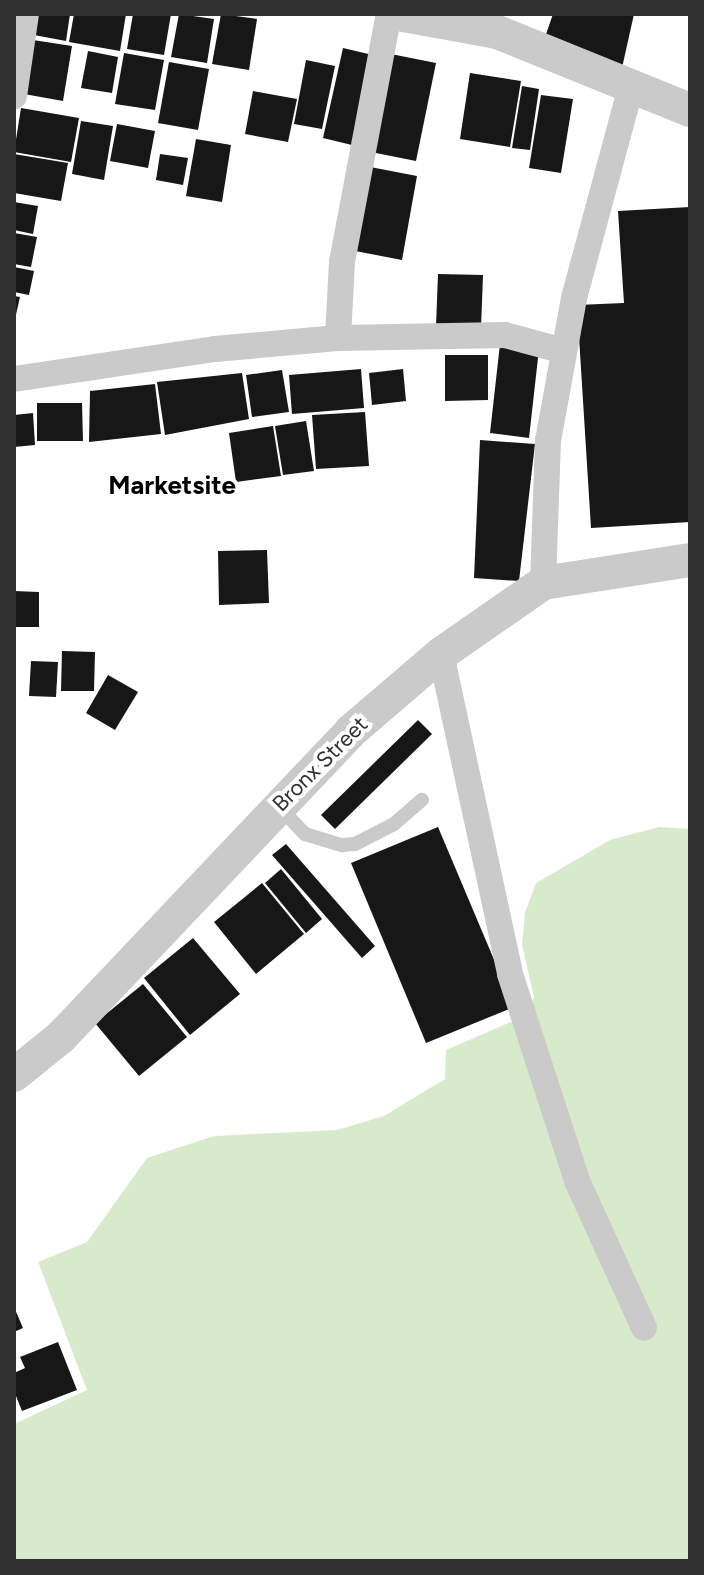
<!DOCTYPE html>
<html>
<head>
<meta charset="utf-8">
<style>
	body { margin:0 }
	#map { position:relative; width:704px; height:1575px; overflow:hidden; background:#fff; font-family:Figtree,sans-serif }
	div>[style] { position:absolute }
	.water>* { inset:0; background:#d7ebcc }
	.building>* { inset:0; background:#171717 }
	.service>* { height:14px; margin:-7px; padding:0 7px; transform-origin:7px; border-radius:7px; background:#cacaca }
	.minor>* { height:26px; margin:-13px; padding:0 13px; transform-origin:13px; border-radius:13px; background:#cacaca }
	.tertiary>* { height:34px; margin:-17px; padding:0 17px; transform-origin:17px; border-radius:17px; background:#cacaca }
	span { translate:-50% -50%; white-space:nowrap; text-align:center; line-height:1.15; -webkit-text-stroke:8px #fff; paint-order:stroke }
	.street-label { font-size:22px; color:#303030 }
	.quarter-label { font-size:26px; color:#000; font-weight:700 }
	.frame { position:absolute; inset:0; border:16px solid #303030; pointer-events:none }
</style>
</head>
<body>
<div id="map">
	<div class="water">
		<div style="clip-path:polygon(659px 827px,690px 829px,690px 1561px,14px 1561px,14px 1424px,87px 1390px,38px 1262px,87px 1242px,147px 1158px,214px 1136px,337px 1130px,384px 1116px,445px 1079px,446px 1050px,527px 1015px,534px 997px,522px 945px,525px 913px,536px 883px,610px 840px)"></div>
	</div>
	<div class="building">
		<div style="clip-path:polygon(38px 14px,70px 14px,66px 41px,34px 35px)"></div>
		<div style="clip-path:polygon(74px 14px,126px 14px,120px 51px,69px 42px)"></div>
		<div style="clip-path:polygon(133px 14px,171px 14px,164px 55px,127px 49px)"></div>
		<div style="clip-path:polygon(179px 14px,214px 19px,207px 63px,171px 57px)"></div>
		<div style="clip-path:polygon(221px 14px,257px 19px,249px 70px,212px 64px)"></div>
		<div style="clip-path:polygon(553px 14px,634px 14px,622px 68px,544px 40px)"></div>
		<div style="clip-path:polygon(33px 40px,72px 46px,63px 101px,24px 94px)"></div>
		<div style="clip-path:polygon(343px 48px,377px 56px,356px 146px,323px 138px)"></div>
		<div style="clip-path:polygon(88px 51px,118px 57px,112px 93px,81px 88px)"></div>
		<div style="clip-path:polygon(124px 53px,164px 60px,155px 110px,115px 104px)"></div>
		<div style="clip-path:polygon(386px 53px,436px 63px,416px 161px,366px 151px)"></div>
		<div style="clip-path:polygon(306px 60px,335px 66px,322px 129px,294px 124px)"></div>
		<div style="clip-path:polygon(169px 62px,209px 69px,198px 130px,158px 123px)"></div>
		<div style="clip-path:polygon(470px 73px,521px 81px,510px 147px,460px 139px)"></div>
		<div style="clip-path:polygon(522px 86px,539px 89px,530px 150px,512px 148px)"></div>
		<div style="clip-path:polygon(253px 91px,297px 99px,288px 142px,245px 134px)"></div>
		<div style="clip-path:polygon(541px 95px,573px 99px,561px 173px,529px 168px)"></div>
		<div style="clip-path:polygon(21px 108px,79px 118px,71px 162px,14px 152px)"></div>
		<div style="clip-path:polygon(81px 121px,113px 126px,104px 180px,72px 174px)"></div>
		<div style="clip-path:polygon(117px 124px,155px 131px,148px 168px,110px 161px)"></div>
		<div style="clip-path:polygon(196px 139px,231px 145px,222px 202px,186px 196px)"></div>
		<div style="clip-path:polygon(14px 154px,68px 163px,61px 201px,14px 193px)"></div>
		<div style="clip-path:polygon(160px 154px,188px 158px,183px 185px,156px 180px)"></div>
		<div style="clip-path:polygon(365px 166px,417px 176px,402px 260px,350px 250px)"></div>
		<div style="clip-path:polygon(14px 202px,38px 206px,33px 234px,14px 230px)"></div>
		<div style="clip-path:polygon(690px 207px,690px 522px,591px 528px,577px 305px,624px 303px,618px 211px)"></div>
		<div style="clip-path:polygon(14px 233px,37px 237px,31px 267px,14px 264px)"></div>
		<div style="clip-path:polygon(14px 267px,34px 271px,29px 295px,14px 292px)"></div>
		<div style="clip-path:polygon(438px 274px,483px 275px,481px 328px,436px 326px)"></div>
		<div style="clip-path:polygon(14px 296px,20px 297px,15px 319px,14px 319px)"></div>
		<div style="clip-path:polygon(500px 344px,539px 349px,529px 438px,490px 433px)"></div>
		<div style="clip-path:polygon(445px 355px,488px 355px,488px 400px,445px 401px)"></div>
		<div style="clip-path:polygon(361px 369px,364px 408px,292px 414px,289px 375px)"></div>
		<div style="clip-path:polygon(403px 369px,406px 401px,372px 405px,369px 373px)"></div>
		<div style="clip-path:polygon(282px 370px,289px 412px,252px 417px,246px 375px)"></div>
		<div style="clip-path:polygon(242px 373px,249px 419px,165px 435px,157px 382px)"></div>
		<div style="clip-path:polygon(155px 384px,161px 434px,89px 442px,90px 391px)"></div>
		<div style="clip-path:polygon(37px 403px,82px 403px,83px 441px,37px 441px)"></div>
		<div style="clip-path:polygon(365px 412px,369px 466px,316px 469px,312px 415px)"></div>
		<div style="clip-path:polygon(33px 413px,35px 445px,14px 447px,14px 415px)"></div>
		<div style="clip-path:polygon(306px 421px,314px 471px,283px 475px,275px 426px)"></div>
		<div style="clip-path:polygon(273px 426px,281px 476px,236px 482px,229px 433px)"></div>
		<div style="clip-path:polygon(480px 440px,535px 444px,519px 581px,474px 578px)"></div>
		<div style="clip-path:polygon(267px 550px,269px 603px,219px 605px,218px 551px)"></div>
		<div style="clip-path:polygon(14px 591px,39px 592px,39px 627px,14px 627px)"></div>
		<div style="clip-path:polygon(62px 651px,95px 652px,94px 691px,61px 691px)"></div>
		<div style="clip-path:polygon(31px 661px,58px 662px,56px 697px,29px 696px)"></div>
		<div style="clip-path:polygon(108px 675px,138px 692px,115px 730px,86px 713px)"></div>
		<div style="clip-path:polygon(418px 720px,432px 734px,335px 829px,321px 815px)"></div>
		<div style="clip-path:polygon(438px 827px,514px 1007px,426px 1043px,351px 863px)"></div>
		<div style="clip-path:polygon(286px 844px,375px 946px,362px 958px,272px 855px)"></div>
		<div style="clip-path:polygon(281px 869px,322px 919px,306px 933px,265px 883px)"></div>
		<div style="clip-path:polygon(262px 883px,304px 934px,256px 974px,214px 922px)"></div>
		<div style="clip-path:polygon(193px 938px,240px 994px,190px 1035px,144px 978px)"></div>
		<div style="clip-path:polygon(143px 984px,187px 1037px,139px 1076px,95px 1023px)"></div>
		<div style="clip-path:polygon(14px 1307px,23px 1328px,14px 1332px)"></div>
		<div style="clip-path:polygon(58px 1342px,77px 1390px,22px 1411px,14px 1391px,14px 1373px,25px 1368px,20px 1357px)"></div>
	</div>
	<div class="service">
		<div style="left:278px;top:806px;width:39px;rotate:46deg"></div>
		<div style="left:305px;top:834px;width:39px;rotate:17deg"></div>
		<div style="left:342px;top:845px;width:13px;rotate:-4deg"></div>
		<div style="left:355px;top:844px;width:44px;rotate:-27.1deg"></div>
		<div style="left:394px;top:824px;width:37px;rotate:-41deg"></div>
	</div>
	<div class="minor">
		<div style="left:14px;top:96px;width:83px;rotate:-81.7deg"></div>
		<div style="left:338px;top:338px;width:76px;rotate:-87deg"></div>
		<div style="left:342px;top:262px;width:252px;rotate:-79.3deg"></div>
		<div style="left:14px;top:379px;width:203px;rotate:-8.5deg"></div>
		<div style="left:215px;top:349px;width:123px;rotate:-5.1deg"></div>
		<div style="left:338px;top:338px;width:167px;rotate:-1deg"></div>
		<div style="left:505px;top:335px;width:61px;rotate:15.2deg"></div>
		<div style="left:543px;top:583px;width:142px;rotate:-88deg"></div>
		<div style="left:548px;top:441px;width:145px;rotate:-79.7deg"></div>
		<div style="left:574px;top:298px;width:215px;rotate:-74.9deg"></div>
		<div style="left:441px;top:654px;width:327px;rotate:77.8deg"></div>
		<div style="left:510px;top:974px;width:220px;rotate:72deg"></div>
		<div style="left:578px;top:1183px;width:159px;rotate:65.5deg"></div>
	</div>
	<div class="tertiary">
		<div style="left:398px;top:14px;width:101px;rotate:10.3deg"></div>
		<div style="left:497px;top:32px;width:208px;rotate:22deg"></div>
		<div style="left:14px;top:1075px;width:60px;rotate:-39deg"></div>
		<div style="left:61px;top:1037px;width:420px;rotate:-46.5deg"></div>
		<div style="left:350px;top:732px;width:120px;rotate:-40.6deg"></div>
		<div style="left:441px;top:654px;width:124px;rotate:-34.8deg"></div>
		<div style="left:543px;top:583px;width:149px;rotate:-8.9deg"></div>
	</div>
	<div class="street-label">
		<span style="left:320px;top:764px;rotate:-45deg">Bronx Street</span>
	</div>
	<div class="quarter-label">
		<span style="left:172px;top:486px">Marketsite</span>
	</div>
	<div class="frame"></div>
</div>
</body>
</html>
